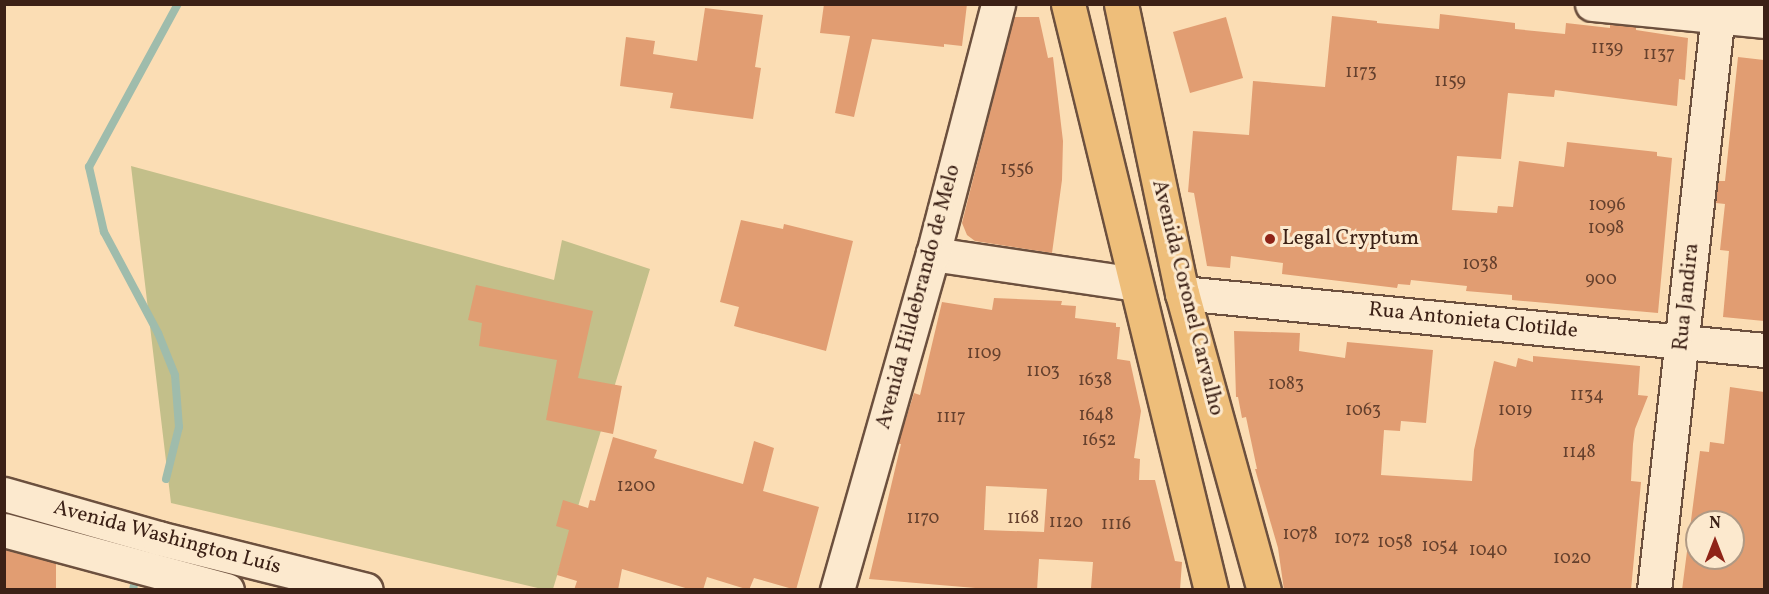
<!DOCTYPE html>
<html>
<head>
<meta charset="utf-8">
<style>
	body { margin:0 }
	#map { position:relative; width:1769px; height:594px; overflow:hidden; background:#fbddb4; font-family:Vollkorn,serif }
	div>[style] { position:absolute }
	.green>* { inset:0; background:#c3bf8a }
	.stream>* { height:8px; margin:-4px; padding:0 4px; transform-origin:4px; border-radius:4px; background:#9fbcac }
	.building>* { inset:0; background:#e19d72 }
	.roads { filter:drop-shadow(2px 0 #6c503e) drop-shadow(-2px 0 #6c503e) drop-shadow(0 2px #6c503e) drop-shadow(0 -2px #6c503e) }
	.minor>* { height:33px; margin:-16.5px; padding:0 16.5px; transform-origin:16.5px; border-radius:16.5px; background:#fce9ce }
	.major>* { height:33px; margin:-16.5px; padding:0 16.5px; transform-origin:16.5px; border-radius:16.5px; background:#eebe7a }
	.dots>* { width:16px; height:16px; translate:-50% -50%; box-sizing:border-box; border:3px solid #fce9ce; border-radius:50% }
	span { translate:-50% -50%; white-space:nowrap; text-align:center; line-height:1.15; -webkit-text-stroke:6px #fce9ce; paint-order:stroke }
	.number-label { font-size:18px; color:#65402d }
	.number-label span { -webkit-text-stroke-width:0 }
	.poi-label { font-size:21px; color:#3c2116 }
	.left { translate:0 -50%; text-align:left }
	.street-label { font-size:21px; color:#3c2116 }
	.frame { position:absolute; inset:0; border:6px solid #3c2116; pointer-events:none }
	.north { position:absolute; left:1685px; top:510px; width:60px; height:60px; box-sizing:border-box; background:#fce9ce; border:2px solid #af9984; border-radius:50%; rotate:0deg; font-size:16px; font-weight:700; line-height:24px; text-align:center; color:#3c2116 }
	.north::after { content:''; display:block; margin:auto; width:21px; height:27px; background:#8f2418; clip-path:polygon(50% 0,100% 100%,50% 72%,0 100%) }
</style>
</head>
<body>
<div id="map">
	<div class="green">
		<div style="clip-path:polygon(131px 166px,554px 280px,562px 240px,650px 269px,553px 589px,542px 589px,171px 503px)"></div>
	</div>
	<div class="stream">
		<div style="left:166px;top:479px;width:54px;rotate:-76deg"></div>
		<div style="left:179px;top:427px;width:52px;rotate:-94.4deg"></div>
		<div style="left:175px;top:375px;width:45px;rotate:-112deg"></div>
		<div style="left:158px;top:333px;width:115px;rotate:-118.1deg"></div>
		<div style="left:104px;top:232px;width:67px;rotate:-103deg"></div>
		<div style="left:89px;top:167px;width:186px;rotate:-61.4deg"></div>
		<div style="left:133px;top:590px;width:5px;rotate:-79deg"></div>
	</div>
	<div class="building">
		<div style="clip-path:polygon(824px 4px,967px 4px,962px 46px,944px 44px,944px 47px,872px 39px,854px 117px,835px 113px,850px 36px,820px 33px)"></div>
		<div style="clip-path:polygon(705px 8px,763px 15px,755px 67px,761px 68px,753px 119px,670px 108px,673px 93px,620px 86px,626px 37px,655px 41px,653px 54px,697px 61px)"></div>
		<div style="clip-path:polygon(1440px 14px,1515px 23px,1515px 29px,1565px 34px,1566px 23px,1610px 28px,1610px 25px,1636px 27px,1636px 30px,1688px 38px,1685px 80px,1679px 79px,1677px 106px,1555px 90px,1554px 97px,1508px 93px,1501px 159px,1457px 156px,1452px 210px,1497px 213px,1498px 206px,1513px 207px,1519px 161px,1564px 167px,1567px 142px,1657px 152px,1657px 156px,1672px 158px,1658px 313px,1512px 300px,1512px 295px,1466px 291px,1467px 286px,1411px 280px,1410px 285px,1398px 284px,1397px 288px,1282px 274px,1283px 263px,1231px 256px,1230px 268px,1207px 266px,1194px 193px,1188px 192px,1193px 131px,1249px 135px,1253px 81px,1325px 87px,1332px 16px,1377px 21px,1377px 23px,1439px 29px)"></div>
		<div style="clip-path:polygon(1014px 17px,1039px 17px,1048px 58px,1053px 57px,1063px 141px,1062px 180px,1052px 253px,975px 241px,967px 235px,962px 223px)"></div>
		<div style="clip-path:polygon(1226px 17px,1243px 78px,1190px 93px,1173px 32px)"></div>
		<div style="clip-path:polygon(1738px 57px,1764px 60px,1764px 321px,1723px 317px,1729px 251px,1720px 250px,1725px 204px,1716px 203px,1718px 181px,1725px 181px)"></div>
		<div style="clip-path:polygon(741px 220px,783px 229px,784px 224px,853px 241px,826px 351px,734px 326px,739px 307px,720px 302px)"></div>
		<div style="clip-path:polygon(476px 285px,593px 311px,578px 378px,622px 386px,613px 434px,546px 420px,557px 360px,479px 346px,482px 323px,468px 320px)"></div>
		<div style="clip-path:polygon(evenodd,994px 298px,1062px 301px,1061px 305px,1076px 306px,1075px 318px,1116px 323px,1116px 327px,1120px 327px,1117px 359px,1130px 361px,1141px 411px,1134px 458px,1140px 459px,1139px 480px,1155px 480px,1175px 561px,1182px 562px,1180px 590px,1091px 588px,1093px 562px,1039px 559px,1037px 590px,999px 590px,869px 579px,901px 444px,898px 444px,914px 393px,920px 395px,942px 302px,992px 310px,994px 298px,986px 486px,1047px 489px,1044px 532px,984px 530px,986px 486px)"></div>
		<div style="clip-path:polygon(1234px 331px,1300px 333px,1299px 351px,1345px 358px,1347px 342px,1433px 350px,1426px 423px,1401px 421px,1400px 431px,1384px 430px,1381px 475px,1472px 481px,1474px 450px,1494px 361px,1516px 367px,1518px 358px,1533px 362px,1533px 356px,1640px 366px,1638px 395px,1648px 396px,1635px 429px,1633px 444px,1631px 481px,1641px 482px,1631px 590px,1284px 590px,1278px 548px,1255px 469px,1257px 469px,1246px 417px,1242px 418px,1238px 397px,1236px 397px)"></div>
		<div style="clip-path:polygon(evenodd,1730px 387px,1764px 392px,1764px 590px,1682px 590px,1700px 451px,1709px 452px,1710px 442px,1724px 444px,1730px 387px,1697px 522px,1733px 522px,1733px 558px,1697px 558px,1697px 522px)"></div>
		<div style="clip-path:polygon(613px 437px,657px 450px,654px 458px,743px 484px,754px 441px,774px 448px,763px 491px,819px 507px,796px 590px,754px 578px,749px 590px,707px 577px,703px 590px,692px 590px,622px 569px,618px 590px,574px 590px,577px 581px,557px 575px,569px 530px,556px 526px,563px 500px,588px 508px,590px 500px,595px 501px)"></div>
		<div style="clip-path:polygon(4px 550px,56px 563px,56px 590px,4px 590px)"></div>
	</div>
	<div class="roads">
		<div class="minor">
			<div style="left:1592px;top:4px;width:173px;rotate:5.6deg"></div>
			<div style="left:933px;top:254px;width:204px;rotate:8.4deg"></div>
			<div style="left:1182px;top:293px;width:585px;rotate:5.59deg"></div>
			<div style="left:4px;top:494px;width:160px;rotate:15.9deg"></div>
			<div style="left:158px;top:538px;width:214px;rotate:14deg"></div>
			<div style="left:4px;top:530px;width:231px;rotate:15.1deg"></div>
			<div style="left:837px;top:590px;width:349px;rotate:-74.1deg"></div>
			<div style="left:933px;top:254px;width:258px;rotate:-75.4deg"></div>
			<div style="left:1654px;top:590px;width:590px;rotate:-83.67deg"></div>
		</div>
		<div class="major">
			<div style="left:1068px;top:4px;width:603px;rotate:76.29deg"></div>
			<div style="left:1121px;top:4px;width:295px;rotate:78.1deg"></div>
			<div style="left:1182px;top:293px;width:308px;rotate:74.6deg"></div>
		</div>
	</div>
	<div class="dots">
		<div style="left:1270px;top:239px;background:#8f2418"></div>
	</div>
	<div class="number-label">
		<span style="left:1607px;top:49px">1139</span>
		<span style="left:1659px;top:55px">1137</span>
		<span style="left:1361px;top:73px">1173</span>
		<span style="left:1450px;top:82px">1159</span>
		<span style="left:1017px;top:170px">1556</span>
		<span style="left:1607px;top:206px">1096</span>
		<span style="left:1606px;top:229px">1098</span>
		<span style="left:1480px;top:265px">1038</span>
		<span style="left:1601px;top:280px">900</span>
		<span style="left:984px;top:354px">1109</span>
		<span style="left:1043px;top:372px">1103</span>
		<span style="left:1095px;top:381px">1638</span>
		<span style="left:1286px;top:385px">1083</span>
		<span style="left:1587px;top:396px">1134</span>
		<span style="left:1363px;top:411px">1063</span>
		<span style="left:1515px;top:411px">1019</span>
		<span style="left:1096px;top:416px">1648</span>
		<span style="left:951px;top:418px">1117</span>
		<span style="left:1099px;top:441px">1652</span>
		<span style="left:1579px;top:453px">1148</span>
		<span style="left:636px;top:487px">1200</span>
		<span style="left:923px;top:519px">1170</span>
		<span style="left:1023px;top:519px">1168</span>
		<span style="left:1066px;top:523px">1120</span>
		<span style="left:1116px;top:525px">1116</span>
		<span style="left:1300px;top:535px">1078</span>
		<span style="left:1352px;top:539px">1072</span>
		<span style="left:1395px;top:543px">1058</span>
		<span style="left:1440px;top:547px">1054</span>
		<span style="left:1488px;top:551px">1040</span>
		<span style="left:1572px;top:559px">1020</span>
	</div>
	<div class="poi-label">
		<span class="left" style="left:1282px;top:239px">Legal Cryptum</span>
	</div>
	<div class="street-label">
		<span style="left:919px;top:297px;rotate:-75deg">Avenida Hildebrando de Melo</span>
		<span style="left:1687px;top:297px;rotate:-84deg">Rua Jandira</span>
		<span style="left:1187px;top:298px;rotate:76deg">Avenida Coronel Carvalho</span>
		<span style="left:1473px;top:321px;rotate:6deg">Rua Antonieta Clotilde</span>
		<span style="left:167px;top:538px;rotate:15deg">Avenida Washington Luís</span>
	</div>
	<div class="frame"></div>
	<div class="north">N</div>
</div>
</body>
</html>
